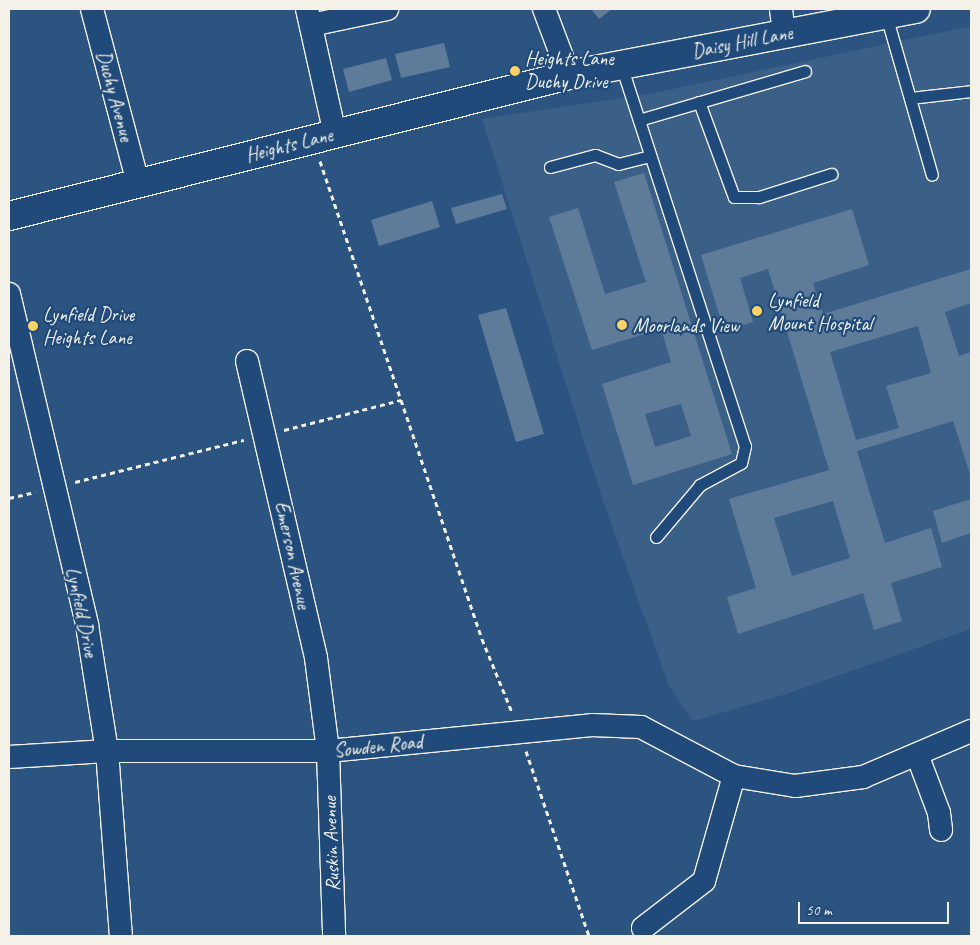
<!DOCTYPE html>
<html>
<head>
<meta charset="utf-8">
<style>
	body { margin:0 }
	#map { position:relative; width:980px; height:945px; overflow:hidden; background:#2c5481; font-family:Caveat,sans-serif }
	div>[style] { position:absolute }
	.built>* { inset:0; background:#3b6088 }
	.building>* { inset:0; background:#5e7b9a }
	.path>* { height:3px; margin-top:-1.5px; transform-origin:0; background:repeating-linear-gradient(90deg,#f4f1e8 0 5px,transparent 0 9px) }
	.roads { filter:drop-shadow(1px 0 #f4f1e8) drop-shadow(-1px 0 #f4f1e8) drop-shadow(0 1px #f4f1e8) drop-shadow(0 -1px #f4f1e8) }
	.service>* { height:11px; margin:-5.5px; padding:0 5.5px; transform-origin:5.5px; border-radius:5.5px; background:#1f4a7a }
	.minor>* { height:22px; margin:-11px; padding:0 11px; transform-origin:11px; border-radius:11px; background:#1f4a7a }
	.tertiary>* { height:28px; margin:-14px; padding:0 14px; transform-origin:14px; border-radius:14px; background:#1f4a7a }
	.dots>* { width:14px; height:14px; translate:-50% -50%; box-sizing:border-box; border:2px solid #1f4a7a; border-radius:50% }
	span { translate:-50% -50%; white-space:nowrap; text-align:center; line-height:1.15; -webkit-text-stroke:4.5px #1f4a7a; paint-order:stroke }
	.street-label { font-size:20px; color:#f4f1e8 }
	.poi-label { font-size:20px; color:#f4f1e8 }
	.left { translate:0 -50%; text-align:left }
	.frame { position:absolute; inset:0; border:10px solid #f4f1e8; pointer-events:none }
	.scale { position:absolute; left:798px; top:902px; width:151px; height:22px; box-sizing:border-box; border:2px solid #f4f1e8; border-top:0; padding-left:6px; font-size:15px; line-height:18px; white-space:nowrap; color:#f4f1e8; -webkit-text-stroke:4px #1f4a7a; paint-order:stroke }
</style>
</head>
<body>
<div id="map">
	<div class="built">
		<div style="clip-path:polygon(971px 26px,971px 629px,783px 695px,693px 721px,669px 686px,604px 504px,482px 119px,649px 94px)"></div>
	</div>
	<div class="building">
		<div style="clip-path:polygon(591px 9px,612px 9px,599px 19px)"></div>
		<div style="clip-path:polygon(444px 43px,450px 67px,401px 78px,395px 54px)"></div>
		<div style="clip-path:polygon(386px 58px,392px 80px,349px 92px,343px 69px)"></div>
		<div style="clip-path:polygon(evenodd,644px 173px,732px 454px,633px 485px,602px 384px,671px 362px,661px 329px,592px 350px,549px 217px,578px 208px,605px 294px,646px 282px,614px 182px,644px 173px,681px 404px,691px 436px,655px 447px,645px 414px,681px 404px)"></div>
		<div style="clip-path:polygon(502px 194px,507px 209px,456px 224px,451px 208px)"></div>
		<div style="clip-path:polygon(432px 201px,440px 227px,379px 246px,371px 220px)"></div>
		<div style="clip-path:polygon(evenodd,852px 209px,869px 265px,813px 283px,823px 314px,971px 269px,971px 303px,945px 312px,959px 356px,971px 352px,971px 477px,953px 421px,857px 451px,885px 543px,931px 528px,942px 567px,891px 583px,902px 621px,874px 630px,863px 593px,738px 634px,727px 597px,756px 588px,729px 499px,829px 470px,768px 269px,740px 278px,753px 322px,724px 331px,701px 255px,852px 209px,918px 326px,931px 373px,886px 386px,899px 428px,856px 440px,830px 352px,918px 326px,852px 209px,833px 501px,850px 558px,792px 576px,774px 518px,833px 501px)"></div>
		<div style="clip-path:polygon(506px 308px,544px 434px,516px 442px,478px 315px)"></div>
		<div style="clip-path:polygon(971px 499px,971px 533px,942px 543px,933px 511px)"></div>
	</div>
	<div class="path">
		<div style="left:320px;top:161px;width:505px;rotate:71.28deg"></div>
		<div style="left:482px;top:639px;width:79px;rotate:67.7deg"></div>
		<div style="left:284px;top:430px;width:121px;rotate:-14.4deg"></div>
		<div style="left:75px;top:482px;width:174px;rotate:-14deg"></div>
		<div style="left:9px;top:498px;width:27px;rotate:-13deg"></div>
		<div style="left:526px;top:751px;width:195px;rotate:71.2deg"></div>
	</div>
	<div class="roads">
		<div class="service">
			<div style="left:886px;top:15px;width:166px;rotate:74deg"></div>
			<div style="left:621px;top:65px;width:401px;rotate:72deg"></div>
			<div style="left:745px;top:446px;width:17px;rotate:103deg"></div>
			<div style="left:741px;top:463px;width:47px;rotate:151.8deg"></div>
			<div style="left:700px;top:485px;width:68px;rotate:130.2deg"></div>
			<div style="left:910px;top:98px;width:61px;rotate:-6.5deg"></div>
			<div style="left:699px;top:102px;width:101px;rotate:69.8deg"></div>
			<div style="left:734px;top:197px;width:25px"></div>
			<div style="left:759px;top:197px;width:76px;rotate:-17.7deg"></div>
			<div style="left:639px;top:120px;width:173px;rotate:-16.4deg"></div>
			<div style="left:550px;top:167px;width:47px;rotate:-14.9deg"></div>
			<div style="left:595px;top:155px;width:25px;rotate:21deg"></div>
			<div style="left:618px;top:164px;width:33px;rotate:-14deg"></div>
		</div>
		<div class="minor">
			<div style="left:92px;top:9px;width:180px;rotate:75.2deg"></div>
			<div style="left:307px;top:9px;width:128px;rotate:77.4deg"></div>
			<div style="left:544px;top:9px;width:71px;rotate:69.3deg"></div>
			<div style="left:781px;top:9px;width:25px;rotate:83deg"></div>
			<div style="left:311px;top:25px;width:78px;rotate:-11.9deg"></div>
			<div style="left:9px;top:294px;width:340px;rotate:76.7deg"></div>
			<div style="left:87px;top:625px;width:128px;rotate:81deg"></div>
			<div style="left:107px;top:751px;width:186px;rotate:85.7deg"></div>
			<div style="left:247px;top:361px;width:305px;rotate:76.9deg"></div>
			<div style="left:316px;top:658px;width:94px;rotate:82.6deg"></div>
			<div style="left:328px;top:751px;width:185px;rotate:88.1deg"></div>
			<div style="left:9px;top:757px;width:98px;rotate:-3.5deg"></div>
			<div style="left:107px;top:751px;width:221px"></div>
			<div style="left:328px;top:751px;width:265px;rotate:-5.6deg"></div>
			<div style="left:592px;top:725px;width:49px;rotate:2.3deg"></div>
			<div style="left:641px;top:727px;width:105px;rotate:27.8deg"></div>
			<div style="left:734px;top:776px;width:62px;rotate:9.3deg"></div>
			<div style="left:795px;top:786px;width:69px;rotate:-7.5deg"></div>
			<div style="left:863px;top:777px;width:117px;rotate:-23.1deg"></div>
			<div style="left:918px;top:757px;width:60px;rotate:69.4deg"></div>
			<div style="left:939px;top:813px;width:17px;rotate:83deg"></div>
			<div style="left:643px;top:928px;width:77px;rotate:-37.6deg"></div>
			<div style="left:704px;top:881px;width:109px;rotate:-74.1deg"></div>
		</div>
		<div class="tertiary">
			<div style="left:9px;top:216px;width:577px;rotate:-14.13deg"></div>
			<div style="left:569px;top:75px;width:353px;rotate:-10.8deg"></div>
		</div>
	</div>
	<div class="dots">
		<div style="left:515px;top:71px;background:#ffd166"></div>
		<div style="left:757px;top:311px;background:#ffd166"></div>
		<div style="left:622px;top:325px;background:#ffd166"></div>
		<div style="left:33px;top:326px;background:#ffd166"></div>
	</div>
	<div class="street-label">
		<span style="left:742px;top:42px;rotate:-11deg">Daisy Hill Lane</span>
		<span style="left:115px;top:96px;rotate:75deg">Duchy Avenue</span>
		<span style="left:289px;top:145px;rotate:-14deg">Heights Lane</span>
		<span style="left:293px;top:555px;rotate:78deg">Emerson Avenue</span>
		<span style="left:82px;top:612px;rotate:78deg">Lynfield Drive</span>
		<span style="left:378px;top:746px;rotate:-6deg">Sowden Road</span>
		<span style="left:331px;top:844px;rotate:-92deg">Ruskin Avenue</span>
	</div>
	<div class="poi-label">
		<span class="left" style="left:525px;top:70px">Heights Lane<br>Duchy Drive</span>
		<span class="left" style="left:768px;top:312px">Lynfield<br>Mount Hospital</span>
		<span class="left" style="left:43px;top:326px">Lynfield Drive<br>Heights Lane</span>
		<span class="left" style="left:633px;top:325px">Moorlands View</span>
	</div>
	<div class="frame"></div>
	<div class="scale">50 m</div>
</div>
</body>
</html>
